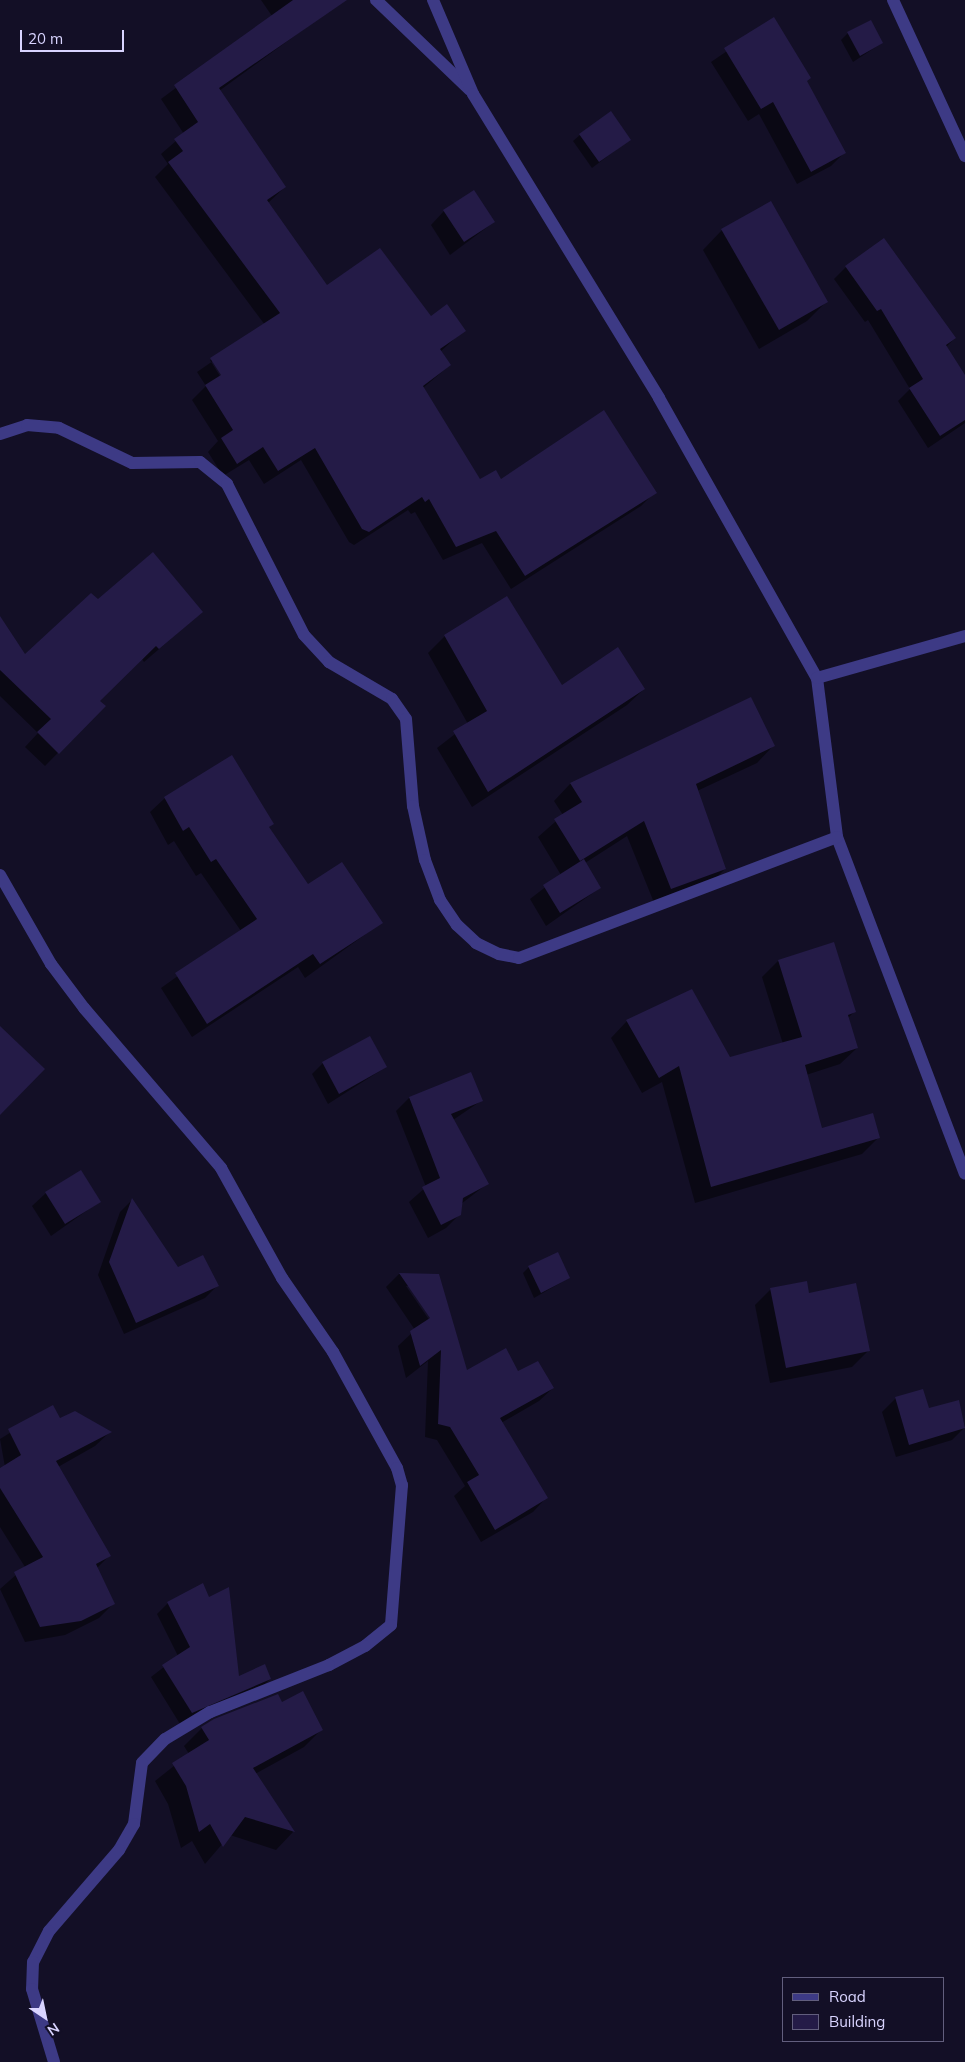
<!DOCTYPE html>
<html>
<head>
<meta charset="utf-8">
<style>
	body { margin:0 }
	#map { position:relative; width:965px; height:2062px; overflow:hidden; background:#130f26; font-family:Mulish,sans-serif }
	div>[style] { position:absolute }
	.shadow>* { inset:0; background:#0007 }
	.building>* { inset:0; background:#241b47 }
	.minor>* { height:12px; margin:-6px; padding:0 6px; transform-origin:6px; border-radius:6px; background:#3d3a85 }
	span { translate:-50% -50%; white-space:nowrap; text-align:center; line-height:1.15; -webkit-text-stroke:4.5px #130f26; paint-order:stroke }
	.legend { position:absolute; left:782px; top:1977px; width:162px; height:65px; box-sizing:border-box; background:#130f26; border:1px solid #625e7d; margin:0; padding:6px 9px; list-style:none; font-size:15px; color:#d9d4ff }
	.legend li { display:flex; align-items:center; gap:10px; height:25px }
	.legend b { width:25px; border:1px solid #625e7d }
	.north { position:absolute; left:20px; top:1992px; width:50px; height:50px; -webkit-text-stroke:4px #130f26; paint-order:stroke; rotate:146deg; font-size:14px; font-weight:700; line-height:20px; text-align:center; color:#d9d4ff }
	.north::after { content:''; display:block; margin:auto; width:18px; height:22px; background:#d9d4ff; clip-path:polygon(50% 0,100% 100%,50% 72%,0 100%) }
	.scale { position:absolute; left:20px; top:30px; width:104px; height:22px; box-sizing:border-box; border:2px solid #d9d4ff; border-top:0; padding-left:6px; font-size:15px; line-height:18px; white-space:nowrap; color:#d9d4ff; -webkit-text-stroke:4px #130f26; paint-order:stroke }
</style>
</head>
<body>
<div id="map">
	<div class="shadow">
		<div style="clip-path:polygon(evenodd,261px 0,316px 0,326px 13px,219px 91px,285px 187px,268px 203px,327px 287px,464px 330px,440px 352px,450px 365px,423px 388px,479px 480px,655px 492px,641px 506px,511px 589px,482px 543px,443px 560px,415px 512px,411px 514px,408px 510px,354px 545px,349px 542px,301px 460px,264px 484px,249px 460px,223px 476px,208px 452px,218px 441px,192px 400px,206px 386px,197px 372px,265px 325px,155px 177px,168px 164px,161px 154px,184px 134px,161px 99px,272px 16px,261px 0,210px 360px,213px 360px,226px 380px,223px 381px,210px 360px)"></div>
		<div style="clip-path:polygon(774px 19px,844px 153px,831px 166px,797px 184px,759px 114px,748px 121px,711px 62px)"></div>
		<div style="clip-path:polygon(848px 33px,882px 43px,853px 62px,841px 40px)"></div>
		<div style="clip-path:polygon(580px 135px,629px 140px,592px 168px,573px 141px)"></div>
		<div style="clip-path:polygon(444px 211px,494px 222px,450px 255px,431px 225px)"></div>
		<div style="clip-path:polygon(722px 230px,826px 302px,807px 321px,759px 349px,703px 250px)"></div>
		<div style="clip-path:polygon(846px 267px,955px 338px,946px 347px,965px 377px,965px 423px,928px 448px,898px 401px,910px 389px,868px 320px,865px 322px,834px 279px)"></div>
		<div style="clip-path:polygon(98px 600px,202px 612px,144px 662px,142px 659px,99px 701px,104px 706px,45px 766px,25px 747px,38px 733px,0 696px,0 618px,25px 656px)"></div>
		<div style="clip-path:polygon(445px 636px,562px 687px,644px 689px,627px 705px,472px 807px,437px 748px,468px 724px,428px 653px)"></div>
		<div style="clip-path:polygon(751px 698px,773px 746px,757px 763px,697px 791px,725px 869px,708px 886px,655px 905px,627px 836px,585px 863px,600px 888px,546px 926px,530px 899px,561px 875px,538px 837px,563px 815px,554px 801px,570px 784px)"></div>
		<div style="clip-path:polygon(165px 798px,273px 823px,268px 828px,308px 886px,381px 923px,305px 978px,298px 967px,192px 1037px,161px 988px,241px 931px,201px 873px,196px 876px,174px 841px,168px 845px,150px 812px)"></div>
		<div style="clip-path:polygon(778px 961px,854px 1012px,848px 1018px,857px 1048px,840px 1064px,806px 1075px,821px 1130px,878px 1138px,862px 1154px,695px 1203px,662px 1082px,642px 1093px,611px 1038px,627px 1021px,730px 1059px,783px 1044px,762px 977px)"></div>
		<div style="clip-path:polygon(323px 1063px,386px 1067px,328px 1104px,312px 1074px)"></div>
		<div style="clip-path:polygon(409px 1098px,481px 1101px,453px 1120px,487px 1184px,461px 1204px,460px 1214px,446px 1228px,428px 1238px,409px 1202px,426px 1187px,396px 1111px)"></div>
		<div style="clip-path:polygon(46px 1193px,99px 1202px,51px 1236px,32px 1206px)"></div>
		<div style="clip-path:polygon(132px 1200px,178px 1269px,217px 1286px,205px 1298px,124px 1334px,98px 1275px,120px 1212px)"></div>
		<div style="clip-path:polygon(529px 1267px,569px 1278px,534px 1298px,523px 1273px)"></div>
		<div style="clip-path:polygon(evenodd,399px 1274px,438px 1275px,466px 1372px,518px 1373px,553px 1388px,539px 1401px,501px 1423px,546px 1498px,533px 1512px,481px 1542px,454px 1496px,465px 1486px,437px 1440px,425px 1437px,428px 1361px,406px 1378px,398px 1346px,415px 1330px,386px 1287px,399px 1274px,406px 1286px,409px 1286px,434px 1323px,432px 1324px,406px 1286px)"></div>
		<div style="clip-path:polygon(771px 1289px,808px 1295px,868px 1351px,852px 1367px,770px 1383px,755px 1305px)"></div>
		<div style="clip-path:polygon(896px 1398px,928px 1410px,958px 1401px,965px 1427px,952px 1440px,896px 1457px,882px 1412px)"></div>
		<div style="clip-path:polygon(52px 1407px,60px 1420px,110px 1432px,95px 1446px,58px 1467px,109px 1556px,97px 1568px,114px 1603px,99px 1618px,65px 1635px,25px 1642px,0 1589px,25px 1567px,0 1527px,0 1470px,5px 1467px,0 1439px)"></div>
		<div style="clip-path:polygon(168px 1603px,238px 1678px,270px 1679px,259px 1690px,180px 1724px,151px 1677px,178px 1656px,157px 1614px)"></div>
		<div style="clip-path:polygon(281px 1704px,322px 1729px,304px 1747px,255px 1774px,293px 1832px,276px 1850px,230px 1835px,205px 1864px,192px 1841px,181px 1848px,168px 1804px,155px 1781px,189px 1754px,184px 1746px,202px 1728px,214px 1720px)"></div>
	</div>
	<div class="building">
		<div style="clip-path:polygon(293px 0,347px 0,219px 88px,286px 187px,267px 200px,327px 285px,380px 248px,431px 316px,447px 304px,466px 331px,440px 349px,451px 365px,423px 386px,480px 479px,496px 470px,501px 479px,604px 410px,657px 493px,525px 576px,496px 531px,456px 547px,429px 499px,425px 502px,422px 497px,369px 532px,362px 529px,315px 448px,278px 471px,263px 447px,237px 464px,221px 438px,233px 430px,205px 385px,221px 375px,210px 358px,280px 313px,168px 162px,183px 151px,174px 139px,198px 122px,174px 85px)"></div>
		<div style="clip-path:polygon(774px 17px,811px 78px,807px 81px,846px 153px,811px 172px,773px 102px,761px 109px,724px 48px)"></div>
		<div style="clip-path:polygon(871px 20px,883px 43px,860px 56px,847px 32px)"></div>
		<div style="clip-path:polygon(611px 111px,631px 140px,599px 162px,579px 134px)"></div>
		<div style="clip-path:polygon(474px 190px,495px 222px,464px 242px,443px 210px)"></div>
		<div style="clip-path:polygon(771px 201px,828px 302px,779px 330px,721px 229px)"></div>
		<div style="clip-path:polygon(884px 238px,956px 338px,946px 345px,965px 375px,965px 420px,940px 436px,909px 388px,923px 379px,881px 309px,877px 311px,845px 266px)"></div>
		<div style="clip-path:polygon(153px 552px,203px 612px,159px 649px,156px 646px,100px 701px,106px 706px,59px 754px,37px 732px,51px 719px,0 670px,0 616px,25px 654px,91px 593px,98px 599px)"></div>
		<div style="clip-path:polygon(507px 596px,562px 685px,618px 647px,645px 689px,488px 792px,453px 731px,487px 711px,444px 635px)"></div>
		<div style="clip-path:polygon(751px 697px,775px 746px,696px 784px,726px 869px,671px 889px,644px 821px,580px 861px,554px 819px,582px 802px,570px 783px)"></div>
		<div style="clip-path:polygon(232px 755px,274px 824px,269px 827px,308px 884px,342px 862px,383px 923px,320px 964px,313px 954px,207px 1024px,175px 973px,257px 919px,216px 859px,211px 862px,189px 827px,183px 831px,164px 797px)"></div>
		<div style="clip-path:polygon(584px 859px,601px 888px,560px 913px,543px 885px)"></div>
		<div style="clip-path:polygon(834px 942px,856px 1012px,848px 1015px,858px 1048px,805px 1065px,822px 1128px,873px 1113px,880px 1138px,711px 1187px,679px 1066px,659px 1078px,626px 1020px,692px 989px,730px 1057px,802px 1037px,778px 960px)"></div>
		<div style="clip-path:polygon(0 1026px,45px 1069px,0 1115px)"></div>
		<div style="clip-path:polygon(370px 1036px,387px 1067px,339px 1094px,322px 1062px)"></div>
		<div style="clip-path:polygon(471px 1072px,483px 1101px,451px 1114px,489px 1184px,463px 1198px,461px 1215px,441px 1225px,422px 1187px,440px 1178px,409px 1097px)"></div>
		<div style="clip-path:polygon(81px 1170px,101px 1202px,65px 1224px,45px 1192px)"></div>
		<div style="clip-path:polygon(132px 1198px,178px 1267px,203px 1255px,219px 1286px,136px 1323px,109px 1262px)"></div>
		<div style="clip-path:polygon(558px 1252px,570px 1278px,541px 1293px,528px 1266px)"></div>
		<div style="clip-path:polygon(399px 1273px,439px 1274px,467px 1370px,506px 1348px,518px 1371px,538px 1361px,554px 1388px,500px 1418px,548px 1498px,495px 1530px,467px 1482px,479px 1475px,450px 1427px,438px 1424px,441px 1350px,420px 1366px,410px 1331px,430px 1318px)"></div>
		<div style="clip-path:polygon(807px 1281px,809px 1293px,856px 1283px,870px 1351px,786px 1368px,770px 1288px)"></div>
		<div style="clip-path:polygon(923px 1389px,929px 1408px,959px 1400px,965px 1428px,909px 1445px,895px 1397px)"></div>
		<div style="clip-path:polygon(53px 1405px,60px 1418px,75px 1411px,112px 1432px,56px 1461px,111px 1556px,96px 1564px,115px 1604px,81px 1621px,40px 1627px,14px 1572px,43px 1557px,0 1488px,0 1468px,21px 1455px,8px 1429px)"></div>
		<div style="clip-path:polygon(203px 1583px,209px 1597px,229px 1587px,239px 1676px,265px 1664px,271px 1679px,192px 1713px,162px 1665px,190px 1647px,167px 1602px)"></div>
		<div style="clip-path:polygon(303px 1691px,323px 1730px,253px 1768px,295px 1832px,245px 1817px,223px 1847px,210px 1824px,199px 1832px,186px 1786px,172px 1763px,209px 1740px,201px 1727px,214px 1719px,278px 1694px,282px 1702px)"></div>
	</div>
	<div class="minor">
		<div style="left:376px;top:0;width:130px;rotate:43.8deg"></div>
		<div style="left:433px;top:0;width:102px;rotate:66.9deg"></div>
		<div style="left:473px;top:94px;width:356px;rotate:58.5deg"></div>
		<div style="left:659px;top:398px;width:322px;rotate:60.6deg"></div>
		<div style="left:817px;top:678px;width:160px;rotate:82.8deg"></div>
		<div style="left:837px;top:837px;width:360px;rotate:69.2deg"></div>
		<div style="left:893px;top:0;width:172px;rotate:65.2deg"></div>
		<div style="left:0;top:434px;width:28px;rotate:-18deg"></div>
		<div style="left:27px;top:425px;width:32px;rotate:5deg"></div>
		<div style="left:59px;top:428px;width:81px;rotate:25.6deg"></div>
		<div style="left:132px;top:463px;width:68px;rotate:-0.8deg"></div>
		<div style="left:200px;top:462px;width:35px;rotate:39deg"></div>
		<div style="left:227px;top:484px;width:169px;rotate:63deg"></div>
		<div style="left:304px;top:635px;width:37px;rotate:47deg"></div>
		<div style="left:329px;top:662px;width:73px;rotate:30.4deg"></div>
		<div style="left:392px;top:699px;width:24px;rotate:55deg"></div>
		<div style="left:406px;top:719px;width:87px;rotate:85.4deg"></div>
		<div style="left:413px;top:806px;width:55px;rotate:77.5deg"></div>
		<div style="left:425px;top:860px;width:43px;rotate:69.4deg"></div>
		<div style="left:440px;top:900px;width:30px;rotate:56deg"></div>
		<div style="left:457px;top:925px;width:26px;rotate:43deg"></div>
		<div style="left:476px;top:943px;width:25px;rotate:26deg"></div>
		<div style="left:499px;top:954px;width:20px;rotate:11deg"></div>
		<div style="left:519px;top:958px;width:340px;rotate:-20.8deg"></div>
		<div style="left:817px;top:678px;width:154px;rotate:-15.8deg"></div>
		<div style="left:0;top:875px;width:103px;rotate:60.2deg"></div>
		<div style="left:51px;top:964px;width:55px;rotate:53.1deg"></div>
		<div style="left:84px;top:1008px;width:211px;rotate:49.4deg"></div>
		<div style="left:221px;top:1168px;width:126px;rotate:61deg"></div>
		<div style="left:282px;top:1278px;width:90px;rotate:55.4deg"></div>
		<div style="left:333px;top:1352px;width:132px;rotate:61.1deg"></div>
		<div style="left:397px;top:1468px;width:18px;rotate:74deg"></div>
		<div style="left:402px;top:1485px;width:140px;rotate:94.5deg"></div>
		<div style="left:391px;top:1625px;width:33px;rotate:141deg"></div>
		<div style="left:365px;top:1646px;width:41px;rotate:152.2deg"></div>
		<div style="left:329px;top:1665px;width:128px;rotate:158.4deg"></div>
		<div style="left:210px;top:1712px;width:52px;rotate:149deg"></div>
		<div style="left:165px;top:1739px;width:33px;rotate:134deg"></div>
		<div style="left:142px;top:1763px;width:62px;rotate:97.5deg"></div>
		<div style="left:134px;top:1824px;width:30px;rotate:120deg"></div>
		<div style="left:119px;top:1850px;width:107px;rotate:130.8deg"></div>
		<div style="left:49px;top:1931px;width:35px;rotate:117deg"></div>
		<div style="left:33px;top:1962px;width:27px;rotate:92deg"></div>
		<div style="left:32px;top:1989px;width:76px;rotate:73.2deg"></div>
	</div>
	<ul class="legend">
	<li><b style="height:6px;background:#3d3a85"></b>Road</li>
	<li><b style="height:14px;background:#241b47"></b>Building</li>
	</ul>
	<div class="north">N</div>
	<div class="scale">20 m</div>
</div>
</body>
</html>
